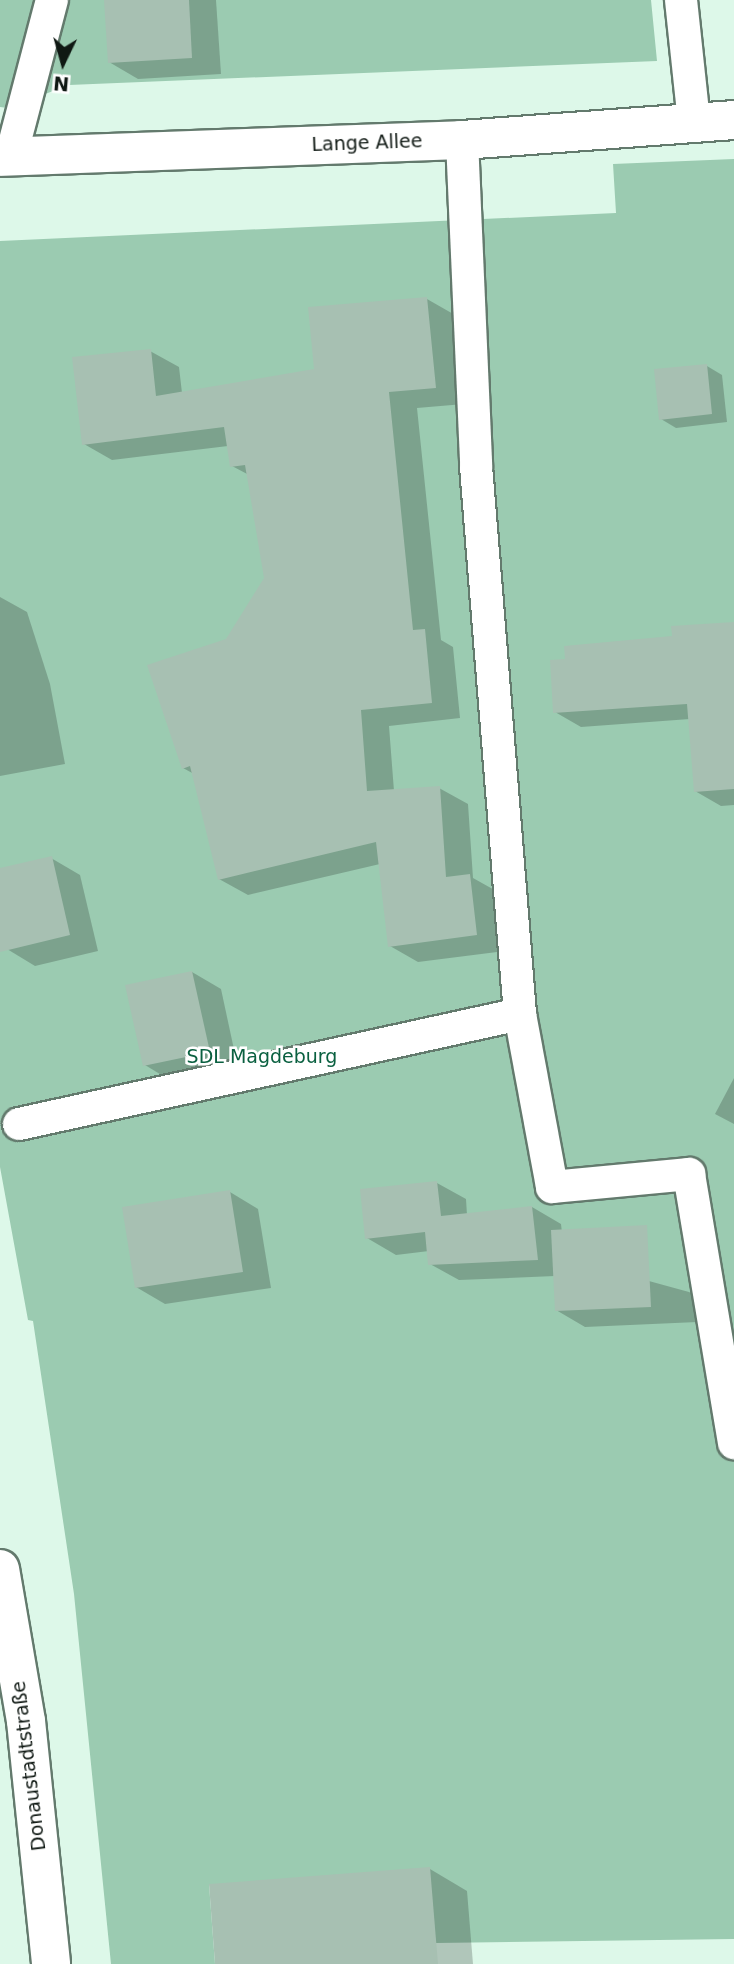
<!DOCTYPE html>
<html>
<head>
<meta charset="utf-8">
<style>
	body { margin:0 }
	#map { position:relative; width:734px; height:1964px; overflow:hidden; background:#ddf8e9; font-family:"DejaVu Sans",sans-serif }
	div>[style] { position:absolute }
	.green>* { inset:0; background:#9bcbb1 }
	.shadow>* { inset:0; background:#0003 }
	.building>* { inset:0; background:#a7c0b2 }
	.roads { filter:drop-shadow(2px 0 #637a6d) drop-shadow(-2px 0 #637a6d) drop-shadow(0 2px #637a6d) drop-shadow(0 -2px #637a6d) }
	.service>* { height:32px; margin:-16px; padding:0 16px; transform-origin:16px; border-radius:16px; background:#fff }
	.minor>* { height:38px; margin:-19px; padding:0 19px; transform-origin:19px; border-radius:19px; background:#fff }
	.primary>* { height:38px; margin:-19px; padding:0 19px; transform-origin:19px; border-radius:19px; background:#fff }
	span { translate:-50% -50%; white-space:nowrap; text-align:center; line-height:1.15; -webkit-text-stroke:5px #fff; paint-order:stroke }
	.street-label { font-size:19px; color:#0f1813 }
	.park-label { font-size:19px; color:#0a6040 }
	.north { position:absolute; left:28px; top:28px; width:70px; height:70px; -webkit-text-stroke:5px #fff; paint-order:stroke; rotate:185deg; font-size:19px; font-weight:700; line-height:28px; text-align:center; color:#0f1813 }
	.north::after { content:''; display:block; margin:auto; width:24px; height:32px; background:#0f1813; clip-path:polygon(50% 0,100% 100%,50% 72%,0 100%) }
</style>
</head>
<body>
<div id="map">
	<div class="green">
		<div style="clip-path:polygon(0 0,651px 0,657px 61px,69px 85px,8px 108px,0 107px)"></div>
		<div style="clip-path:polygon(734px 159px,734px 1939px,436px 1943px,209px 1884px,215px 1964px,111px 1964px,74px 1594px,33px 1321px,28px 1320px,0 1167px,0 241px,616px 213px,613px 164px)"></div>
	</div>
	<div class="shadow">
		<div style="clip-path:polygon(105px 0,216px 0,221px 74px,138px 79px,109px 62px)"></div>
		<div style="clip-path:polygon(427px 299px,455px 315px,464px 404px,417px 408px,441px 640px,453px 647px,460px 718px,389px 726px,394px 791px,439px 788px,468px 804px,473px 878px,498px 892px,505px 951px,418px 962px,390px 946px,380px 864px,248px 895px,219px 879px,194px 774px,183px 768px,227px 640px,266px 579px,249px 475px,232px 466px,228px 446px,112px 460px,84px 444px,150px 351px,179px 367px,182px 393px,316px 371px)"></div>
		<div style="clip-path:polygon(707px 366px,722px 375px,727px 422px,676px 428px,661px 419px)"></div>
		<div style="clip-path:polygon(0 597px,27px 612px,50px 684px,65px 764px,0 776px)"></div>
		<div style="clip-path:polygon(734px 623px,734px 805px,721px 806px,695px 791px,690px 719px,581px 727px,555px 712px,674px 638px)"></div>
		<div style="clip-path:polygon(51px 858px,80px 875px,98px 951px,35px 966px,7px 949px,0 870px)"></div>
		<div style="clip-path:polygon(192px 972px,221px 989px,238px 1068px,173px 1082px,145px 1065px)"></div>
		<div style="clip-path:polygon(734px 1078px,734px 1124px,715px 1114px)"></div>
		<div style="clip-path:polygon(437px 1183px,466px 1199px,467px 1215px,532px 1207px,561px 1224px,565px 1258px,689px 1292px,718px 1309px,720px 1321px,585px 1327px,556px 1310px,555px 1276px,459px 1280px,430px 1264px,429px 1251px,396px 1255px,367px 1238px)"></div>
		<div style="clip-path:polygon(230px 1192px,258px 1209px,271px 1288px,165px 1304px,136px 1287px)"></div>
		<div style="clip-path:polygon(430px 1869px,467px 1891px,473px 1964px,217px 1964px)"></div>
	</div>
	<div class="building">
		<div style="clip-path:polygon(104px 0,189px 0,192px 58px,108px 63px)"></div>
		<div style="clip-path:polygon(427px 297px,436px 388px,389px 392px,413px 630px,425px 629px,432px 703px,361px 710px,367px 791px,440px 786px,446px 877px,470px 874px,477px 935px,388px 947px,376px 842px,218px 880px,190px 766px,182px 769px,147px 665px,226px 639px,264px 578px,245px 465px,230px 467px,224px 427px,82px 445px,72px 357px,151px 349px,156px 396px,314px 369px,308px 307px)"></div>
		<div style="clip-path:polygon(707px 364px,712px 414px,659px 420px,654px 369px)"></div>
		<div style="clip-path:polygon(734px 622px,734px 789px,694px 792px,687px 704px,553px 713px,550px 660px,565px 659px,564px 646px,672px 636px,671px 626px)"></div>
		<div style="clip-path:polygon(52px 856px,70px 935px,0 952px,0 868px)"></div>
		<div style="clip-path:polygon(192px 971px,210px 1052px,143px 1066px,125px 985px)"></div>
		<div style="clip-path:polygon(437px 1181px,441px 1216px,532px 1206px,538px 1260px,428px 1265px,425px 1232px,365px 1239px,360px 1189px)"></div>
		<div style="clip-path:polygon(230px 1190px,243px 1272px,135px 1288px,122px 1207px)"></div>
		<div style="clip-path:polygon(647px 1225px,651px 1307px,555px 1311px,551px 1230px)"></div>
		<div style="clip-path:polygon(430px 1867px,438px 1964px,215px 1964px,209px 1884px)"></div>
	</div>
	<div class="roads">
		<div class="service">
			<div style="left:681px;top:0;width:123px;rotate:83.9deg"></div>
			<div style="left:462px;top:140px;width:326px;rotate:87.5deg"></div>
			<div style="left:476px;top:466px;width:550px;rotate:85.41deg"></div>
			<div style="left:520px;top:1014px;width:176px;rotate:79.5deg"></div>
			<div style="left:552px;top:1187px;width:138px;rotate:-5.4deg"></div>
			<div style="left:689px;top:1174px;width:273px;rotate:80.5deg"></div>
			<div style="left:11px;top:156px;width:161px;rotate:-75.3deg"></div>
			<div style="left:19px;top:1124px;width:513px;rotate:-12.38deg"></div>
		</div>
		<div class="minor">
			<div style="left:0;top:157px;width:462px;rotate:-2.1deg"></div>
			<div style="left:462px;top:140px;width:273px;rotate:-4.2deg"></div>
		</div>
		<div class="primary">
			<div style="left:0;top:1569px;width:154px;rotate:80.3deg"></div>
			<div style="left:26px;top:1721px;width:244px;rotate:84.1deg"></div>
		</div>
	</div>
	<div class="street-label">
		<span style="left:367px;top:143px;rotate:-2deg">Lange Allee</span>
		<span style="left:29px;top:1766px;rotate:-97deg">Donaustadtstraße</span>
	</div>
	<div class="park-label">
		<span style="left:262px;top:1057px">SDL Magdeburg</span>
	</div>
	<div class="north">N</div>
</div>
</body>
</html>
